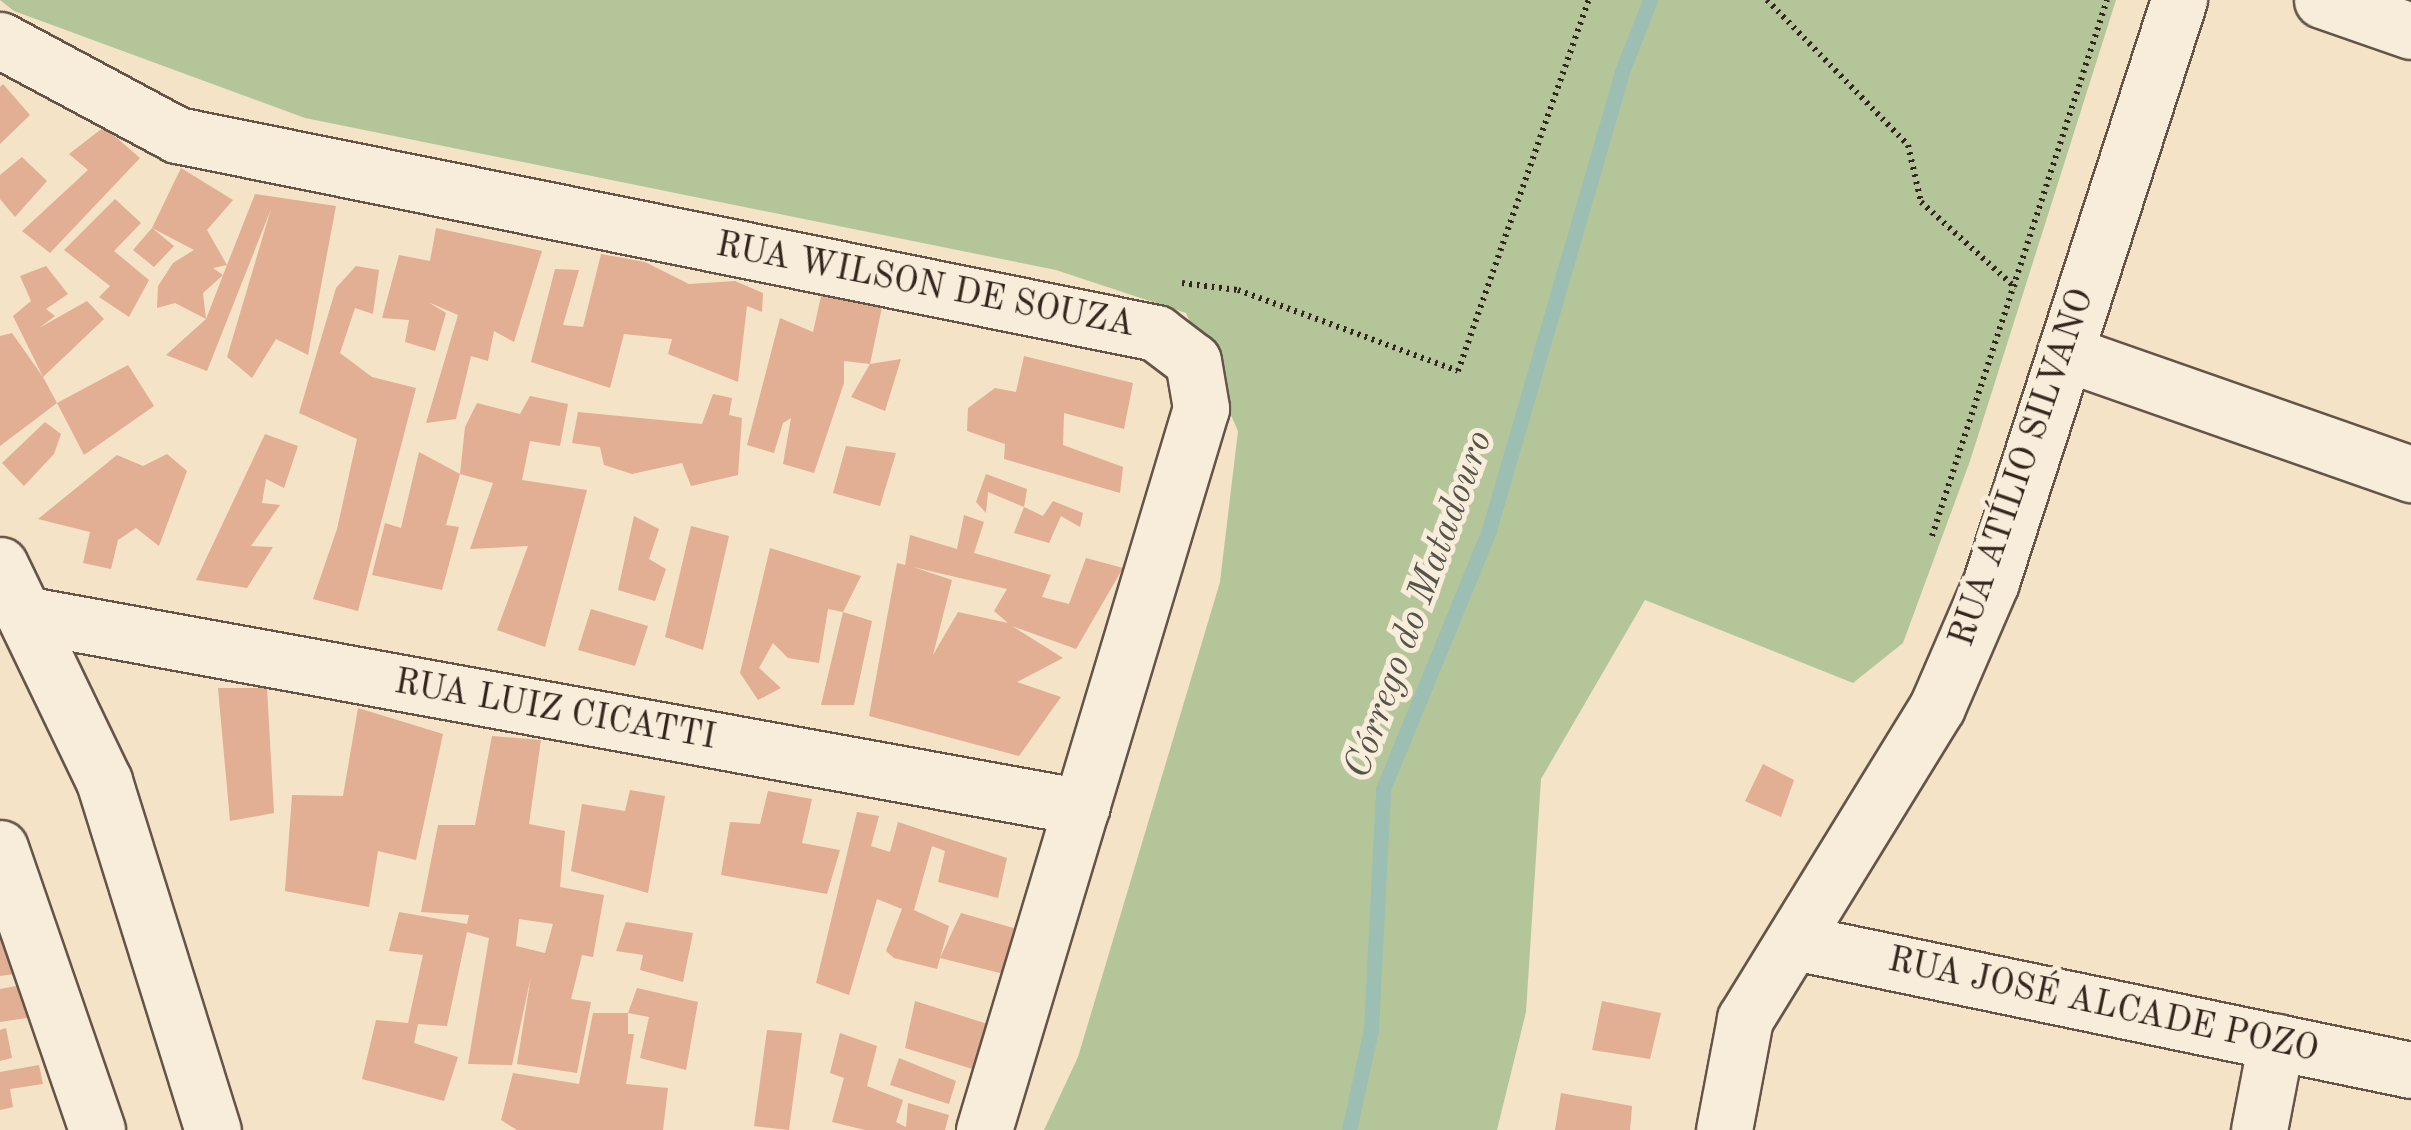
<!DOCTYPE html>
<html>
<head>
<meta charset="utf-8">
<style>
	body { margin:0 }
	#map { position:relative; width:2411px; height:1130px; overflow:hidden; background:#f4e3c7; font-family:"Old Standard TT",serif }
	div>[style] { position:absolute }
	.green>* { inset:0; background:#b5c59a }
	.stream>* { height:15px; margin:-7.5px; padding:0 7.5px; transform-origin:7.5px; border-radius:7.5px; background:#9cbeb3 }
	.building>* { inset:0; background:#e2ae94 }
	.path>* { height:6px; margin-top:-3px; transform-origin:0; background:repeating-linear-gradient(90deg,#34261e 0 2.5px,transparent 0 7.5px) }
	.roads { filter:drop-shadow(2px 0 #645548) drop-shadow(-2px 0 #645548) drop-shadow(0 2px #645548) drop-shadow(0 -2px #645548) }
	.minor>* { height:55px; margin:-27.5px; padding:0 27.5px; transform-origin:27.5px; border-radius:27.5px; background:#f8eddb }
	span { translate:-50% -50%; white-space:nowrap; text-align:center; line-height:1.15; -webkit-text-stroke:10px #f8eddb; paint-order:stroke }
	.street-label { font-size:35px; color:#34261e }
	.water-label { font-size:38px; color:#53544b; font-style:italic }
</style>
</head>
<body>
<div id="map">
	<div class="green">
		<div style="clip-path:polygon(0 0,2116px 0,1970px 461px,1903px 643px,1853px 683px,1645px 600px,1541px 779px,1526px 1012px,1497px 1130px,1044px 1130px,1078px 1057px,1220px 582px,1238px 431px,1186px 313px,1056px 270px,305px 118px,14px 11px)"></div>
	</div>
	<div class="stream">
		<div style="left:1349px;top:1130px;width:103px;rotate:-77.7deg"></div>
		<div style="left:1371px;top:1029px;width:240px;rotate:-87.1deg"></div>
		<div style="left:1383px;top:789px;width:280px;rotate:-67.7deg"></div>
		<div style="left:1489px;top:530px;width:483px;rotate:-73.8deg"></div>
		<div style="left:1624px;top:66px;width:71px;rotate:-68.5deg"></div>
	</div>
	<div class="building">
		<div style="clip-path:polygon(3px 84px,30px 115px,0 144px,0 87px)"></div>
		<div style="clip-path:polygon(104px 127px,140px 158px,50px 253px,22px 231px,88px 170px,69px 154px)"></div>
		<div style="clip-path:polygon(22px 157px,47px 181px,15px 217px,0 199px,0 175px)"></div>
		<div style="clip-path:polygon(181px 168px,233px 200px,207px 230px,227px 265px,255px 194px,336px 206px,308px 355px,276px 339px,252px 378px,227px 357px,271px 209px,207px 371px,166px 355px,206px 319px,227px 265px,213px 268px,223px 275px,203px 293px,206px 319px,175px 303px,157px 308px,158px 286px,173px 263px,194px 250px,152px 228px,174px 246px,154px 267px,133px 250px,152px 228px)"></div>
		<div style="clip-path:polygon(115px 199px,141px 223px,114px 251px,149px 280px,129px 317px,99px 297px,110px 286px,64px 250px)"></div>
		<div style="clip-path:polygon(436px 228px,542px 251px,514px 342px,494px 331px,488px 361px,471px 356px,456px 419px,426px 423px,458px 315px,428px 302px,446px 313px,435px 351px,405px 342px,409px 320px,382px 318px,399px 255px,430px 261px)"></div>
		<div style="clip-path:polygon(601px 254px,645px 262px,689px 284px,735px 281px,763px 293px,762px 312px,747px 306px,738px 382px,668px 354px,672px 339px,624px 334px,610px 388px,531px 362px,555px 269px,579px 270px,563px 325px,583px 327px)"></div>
		<div style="clip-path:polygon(46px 266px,68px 294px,46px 309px,55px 316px,39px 328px,87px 301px,104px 319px,43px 377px,57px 403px,0 446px,0 336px,12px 333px,43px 377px,13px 316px,31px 301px,20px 276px)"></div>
		<div style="clip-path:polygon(356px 266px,379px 270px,373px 314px,355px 308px,340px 353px,372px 377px,416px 388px,358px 611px,313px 599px,337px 529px,357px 439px,299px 413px,336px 288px)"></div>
		<div style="clip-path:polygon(824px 283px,882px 307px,870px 364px,844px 361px,844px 383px,814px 473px,783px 464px,791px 418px,783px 423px,774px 453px,747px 445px,780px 318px,813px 332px)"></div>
		<div style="clip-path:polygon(1024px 356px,1133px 383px,1124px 429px,1064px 413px,1063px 445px,1123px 467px,1120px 493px,1004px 459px,1005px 444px,967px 431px,968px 408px,995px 388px,1016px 392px)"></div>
		<div style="clip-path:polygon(901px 359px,885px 411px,851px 397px,870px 364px)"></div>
		<div style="clip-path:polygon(128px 365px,154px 406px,84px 455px,57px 403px)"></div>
		<div style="clip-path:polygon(713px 394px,732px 398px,729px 415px,742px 418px,738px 475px,691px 486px,682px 463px,632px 474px,604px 465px,600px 447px,572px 443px,578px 412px,702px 424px)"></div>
		<div style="clip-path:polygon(530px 396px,568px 404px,560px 446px,530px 441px,522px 480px,587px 490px,545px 647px,497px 630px,528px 546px,470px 549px,493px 483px,460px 474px,465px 427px,477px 403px,520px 414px)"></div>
		<div style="clip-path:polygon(45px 422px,61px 434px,54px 454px,24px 486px,2px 463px)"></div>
		<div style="clip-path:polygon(265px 434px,298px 446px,284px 488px,266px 479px,262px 503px,280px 505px,251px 546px,273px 547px,247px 588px,196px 580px)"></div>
		<div style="clip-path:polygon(846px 446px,896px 453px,880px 506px,833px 493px)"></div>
		<div style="clip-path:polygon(419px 452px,460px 474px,446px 525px,459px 527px,442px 590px,372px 575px,385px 523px,401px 528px)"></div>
		<div style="clip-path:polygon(167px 454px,187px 471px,159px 546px,136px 528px,118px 540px,111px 569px,83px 563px,90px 532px,38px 519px,117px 455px,143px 466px)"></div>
		<div style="clip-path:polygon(986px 474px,1027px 489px,1024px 507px,988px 492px,986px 513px,976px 502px)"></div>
		<div style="clip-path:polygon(1053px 501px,1083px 513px,1080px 527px,1061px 516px,1049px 543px,1014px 533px,1024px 507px,1043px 516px)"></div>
		<div style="clip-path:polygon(evenodd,964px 515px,984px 522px,974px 553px,1051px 575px,1042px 597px,1069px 604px,1086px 558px,1123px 568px,1076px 649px,1012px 626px,1063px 658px,1017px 682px,1061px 697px,1019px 756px,869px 716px,897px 563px,905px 565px,910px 535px,957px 549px,964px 515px,913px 567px,1007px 589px,994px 611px,1008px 623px,958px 612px,933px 655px,952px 580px,913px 567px)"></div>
		<div style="clip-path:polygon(634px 516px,659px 529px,649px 559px,666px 569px,655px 601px,618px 590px)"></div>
		<div style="clip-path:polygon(691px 526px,729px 536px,703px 650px,665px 637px)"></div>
		<div style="clip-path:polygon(770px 548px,861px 576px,843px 612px,828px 609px,819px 663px,788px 658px,773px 643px,759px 668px,781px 688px,758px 700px,740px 673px)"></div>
		<div style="clip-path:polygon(591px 609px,648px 626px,635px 666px,578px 650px)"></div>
		<div style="clip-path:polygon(843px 612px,872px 621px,854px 705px,821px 705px)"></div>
		<div style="clip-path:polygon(218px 688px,267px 688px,274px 813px,230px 821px)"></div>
		<div style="clip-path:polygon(358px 708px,443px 734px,416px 860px,378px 851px,369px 907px,285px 891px,292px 795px,343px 796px)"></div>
		<div style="clip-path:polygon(evenodd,492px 736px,541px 740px,529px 824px,565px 831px,560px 887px,604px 895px,593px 957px,582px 955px,571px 999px,591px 1002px,577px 1073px,517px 1064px,531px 976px,512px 1065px,468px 1064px,489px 938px,467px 932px,447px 1026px,418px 1024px,414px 1043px,458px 1057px,444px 1101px,362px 1079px,376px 1020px,408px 1023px,423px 955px,389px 951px,399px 912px,467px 924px,469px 915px,421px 912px,438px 825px,475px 825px,492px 736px,519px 919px,553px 924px,545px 953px,516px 946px,519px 919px)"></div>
		<div style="clip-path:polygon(1763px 764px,1794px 780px,1781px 817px,1745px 801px)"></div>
		<div style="clip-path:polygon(630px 790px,665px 796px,648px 893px,571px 871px,582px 804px,625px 811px)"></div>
		<div style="clip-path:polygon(768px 791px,812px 799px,802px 843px,840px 850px,827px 894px,721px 875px,730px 822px,760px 824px)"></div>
		<div style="clip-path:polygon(857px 812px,879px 816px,871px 846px,890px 852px,898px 822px,1007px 858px,998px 898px,938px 882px,945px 851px,932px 846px,914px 910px,949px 926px,940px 958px,961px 913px,1017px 929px,1004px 974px,940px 958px,937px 969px,894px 958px,886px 951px,902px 909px,877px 899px,849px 995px,816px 983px)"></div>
		<div style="clip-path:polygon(0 912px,28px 972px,0 976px)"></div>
		<div style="clip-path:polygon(626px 922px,693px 933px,683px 982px,640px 970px,643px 955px,616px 951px)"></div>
		<div style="clip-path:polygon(27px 984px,33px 1017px,0 1022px,0 989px)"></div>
		<div style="clip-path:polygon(637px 988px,698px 1002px,686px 1070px,640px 1058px,649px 1017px,628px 1013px)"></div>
		<div style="clip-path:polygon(915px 1001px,994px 1026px,982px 1072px,905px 1048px)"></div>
		<div style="clip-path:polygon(1602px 1001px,1661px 1013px,1650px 1059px,1592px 1050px)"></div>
		<div style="clip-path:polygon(593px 1013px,628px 1013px,628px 1034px,634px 1034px,626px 1084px,668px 1088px,663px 1130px,517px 1130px,501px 1120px,513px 1073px,579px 1084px)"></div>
		<div style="clip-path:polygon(6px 1028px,12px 1058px,0 1061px,0 1030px)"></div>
		<div style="clip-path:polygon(767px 1030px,802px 1033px,789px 1130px,754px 1126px)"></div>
		<div style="clip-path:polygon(840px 1033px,877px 1046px,867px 1086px,903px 1100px,896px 1122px,906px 1127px,908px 1103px,949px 1115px,945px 1130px,865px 1130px,832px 1122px,844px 1078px,830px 1073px)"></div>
		<div style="clip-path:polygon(899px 1058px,956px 1081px,949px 1104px,890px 1085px)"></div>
		<div style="clip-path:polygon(39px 1065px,43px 1084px,10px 1089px,13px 1107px,0 1110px,0 1072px)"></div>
		<div style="clip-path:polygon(1561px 1093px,1632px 1106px,1630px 1130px,1555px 1130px)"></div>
	</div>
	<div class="path">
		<div style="left:1767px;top:0;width:202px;rotate:45.8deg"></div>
		<div style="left:1908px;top:145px;width:58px;rotate:77.2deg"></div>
		<div style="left:1921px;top:202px;width:128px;rotate:42.2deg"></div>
		<div style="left:1182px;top:283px;width:56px;rotate:7.1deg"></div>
		<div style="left:1238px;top:290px;width:234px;rotate:20.2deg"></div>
		<div style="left:1458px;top:371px;width:393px;rotate:-70.6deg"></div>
		<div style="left:1932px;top:536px;width:564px;rotate:-71.92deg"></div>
	</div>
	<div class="roads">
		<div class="minor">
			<div style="left:2322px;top:0;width:94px;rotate:19.2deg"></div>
			<div style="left:0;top:40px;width:201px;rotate:28.2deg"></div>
			<div style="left:177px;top:135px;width:999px;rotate:11.43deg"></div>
			<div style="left:1156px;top:333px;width:46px;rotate:37.1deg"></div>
			<div style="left:1193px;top:361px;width:48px;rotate:80.3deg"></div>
			<div style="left:1201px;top:408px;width:754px;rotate:106.73deg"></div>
			<div style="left:2065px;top:353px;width:367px;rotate:19.3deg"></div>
			<div style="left:0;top:565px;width:240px;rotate:64.3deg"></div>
			<div style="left:104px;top:781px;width:366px;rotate:72.7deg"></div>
			<div style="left:29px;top:615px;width:1070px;rotate:10.33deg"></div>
			<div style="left:0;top:848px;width:298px;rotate:71deg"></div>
			<div style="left:1795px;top:942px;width:629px;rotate:11.74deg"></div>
			<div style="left:1724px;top:1130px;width:113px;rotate:-79.3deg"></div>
			<div style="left:1745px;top:1019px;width:366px;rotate:-58.4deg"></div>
			<div style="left:1937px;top:707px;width:136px;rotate:-66.6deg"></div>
			<div style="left:1991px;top:582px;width:612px;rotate:-72.1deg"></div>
			<div style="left:2259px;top:1130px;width:90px;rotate:-79.1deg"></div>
		</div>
	</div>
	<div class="street-label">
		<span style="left:925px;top:286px;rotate:11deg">RUA WILSON DE SOUZA</span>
		<span style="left:2023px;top:468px;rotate:-71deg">RUA ATÍLIO SILVANO</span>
		<span style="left:555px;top:711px;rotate:10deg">RUA LUIZ CICATTI</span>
		<span style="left:2103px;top:1006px;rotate:12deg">RUA JOSÉ ALCADE POZO</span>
	</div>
	<div class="water-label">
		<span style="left:1420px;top:605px;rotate:-70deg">Córrego do Matadouro</span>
	</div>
</div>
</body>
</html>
